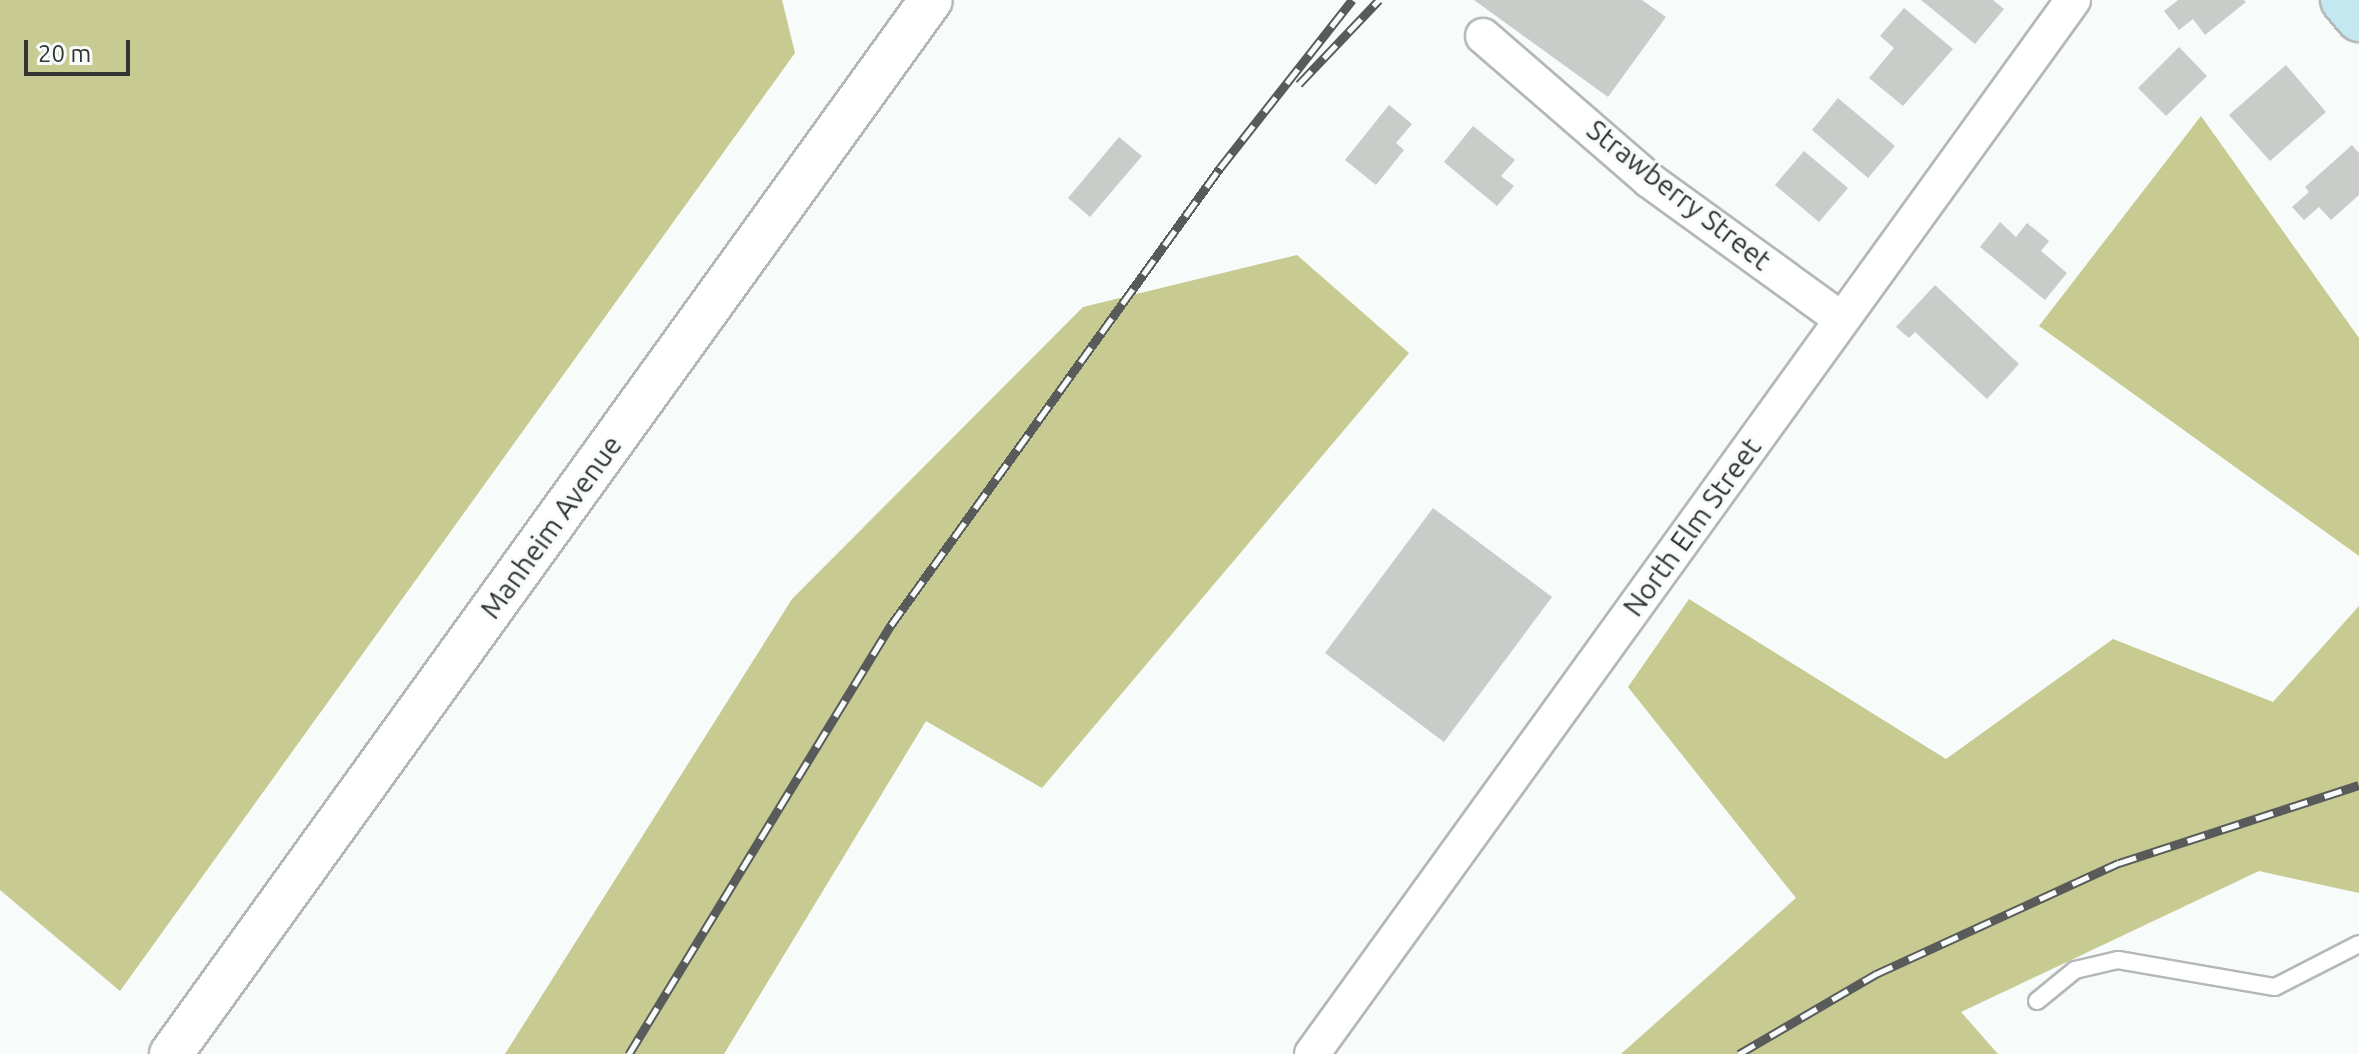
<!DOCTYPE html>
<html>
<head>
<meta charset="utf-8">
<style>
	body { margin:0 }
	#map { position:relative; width:2359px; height:1054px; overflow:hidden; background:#f7fbfa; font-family:Ubuntu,sans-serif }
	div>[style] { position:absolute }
	.forest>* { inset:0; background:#c7ca91 }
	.building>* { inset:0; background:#caccca }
	.roads { filter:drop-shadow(2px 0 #b4b8b7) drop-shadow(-2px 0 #b4b8b7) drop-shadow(0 2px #b4b8b7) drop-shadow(0 -2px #b4b8b7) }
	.service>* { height:16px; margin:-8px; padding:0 8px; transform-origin:8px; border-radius:8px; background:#fff }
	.minor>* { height:34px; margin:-17px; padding:0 17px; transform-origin:17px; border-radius:17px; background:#fff }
	.tertiary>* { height:42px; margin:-21px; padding:0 21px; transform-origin:21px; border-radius:21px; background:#fff }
	.secondary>* { height:44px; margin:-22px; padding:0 22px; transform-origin:22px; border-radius:22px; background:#c4e8ef }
	.rail>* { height:9px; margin-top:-4.5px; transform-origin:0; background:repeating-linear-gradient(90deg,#f7fbfa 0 18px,#595a5a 0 36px); box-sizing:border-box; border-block:2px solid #595a5a }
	span { translate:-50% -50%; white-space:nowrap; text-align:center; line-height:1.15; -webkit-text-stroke:6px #f7fbfa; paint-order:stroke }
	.street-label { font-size:28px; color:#333434 }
	.scale { position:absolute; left:24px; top:40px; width:106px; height:36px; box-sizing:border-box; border:4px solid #333434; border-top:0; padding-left:10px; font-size:24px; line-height:28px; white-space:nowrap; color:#333434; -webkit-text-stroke:6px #f7fbfa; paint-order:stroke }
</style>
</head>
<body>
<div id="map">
	<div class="forest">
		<div style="clip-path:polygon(0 0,782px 0,795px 53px,120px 991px,0 890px)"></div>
		<div style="clip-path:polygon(2201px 116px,2359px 338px,2359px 556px,2039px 326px)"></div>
		<div style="clip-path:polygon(1297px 255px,1409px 353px,1042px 788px,926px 721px,724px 1054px,505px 1054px,792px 599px,1083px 307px)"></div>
		<div style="clip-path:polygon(1689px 599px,1946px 759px,2113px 639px,2273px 702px,2359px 606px,2359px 893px,2259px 871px,1961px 1012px,1998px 1054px,1621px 1054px,1796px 898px,1628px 687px)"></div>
	</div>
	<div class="building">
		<div style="clip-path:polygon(1474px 0,1642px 0,1666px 17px,1608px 97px)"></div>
		<div style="clip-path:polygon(1921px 0,1993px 0,2004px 9px,1975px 44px)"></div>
		<div style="clip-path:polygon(2178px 0,2244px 0,2246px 2px,2205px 35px,2193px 19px,2179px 30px,2164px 11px)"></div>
		<div style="clip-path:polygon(1904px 8px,1953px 49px,1903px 106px,1869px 78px,1894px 48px,1880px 36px)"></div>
		<div style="clip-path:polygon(2179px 47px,2207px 76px,2166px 116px,2138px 88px)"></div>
		<div style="clip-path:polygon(2286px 65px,2326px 112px,2270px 161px,2229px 115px)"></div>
		<div style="clip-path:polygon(1838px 98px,1895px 146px,1868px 178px,1812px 130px)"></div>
		<div style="clip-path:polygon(1389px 105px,1412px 124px,1396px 143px,1404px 150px,1376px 185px,1345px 160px)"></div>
		<div style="clip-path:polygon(1473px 126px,1515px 160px,1501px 176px,1514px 186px,1497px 206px,1444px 162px)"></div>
		<div style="clip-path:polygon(1119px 137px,1142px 156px,1090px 217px,1068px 198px)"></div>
		<div style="clip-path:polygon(2352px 145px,2359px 153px,2359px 195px,2331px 220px,2319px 207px,2304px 220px,2292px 207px,2309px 192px,2305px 187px)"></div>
		<div style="clip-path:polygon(1804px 151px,1848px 188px,1819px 222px,1775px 185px)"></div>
		<div style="clip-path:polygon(2000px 222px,2016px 237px,2027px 223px,2049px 241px,2041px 251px,2067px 273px,2045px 300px,1980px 247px)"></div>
		<div style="clip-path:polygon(1935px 285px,2019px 364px,1987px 399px,1915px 332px,1909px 338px,1896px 327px)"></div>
		<div style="clip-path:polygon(1433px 508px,1552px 597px,1444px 742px,1325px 653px)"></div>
	</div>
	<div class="roads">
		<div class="service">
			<div style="left:2037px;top:1001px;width:49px;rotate:-39.2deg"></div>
			<div style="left:2075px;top:970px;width:44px;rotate:-13.1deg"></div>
			<div style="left:2118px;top:960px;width:159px;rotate:9.8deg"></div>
			<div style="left:2275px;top:987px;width:94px;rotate:-27.1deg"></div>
		</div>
		<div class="minor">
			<div style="left:1483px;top:36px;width:220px;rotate:40.9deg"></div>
			<div style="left:1649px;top:180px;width:237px;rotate:35.9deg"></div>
			<div style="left:1312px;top:1054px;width:1300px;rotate:-54.17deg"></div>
		</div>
		<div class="tertiary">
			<div style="left:171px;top:1054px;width:1299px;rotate:-54.21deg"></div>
		</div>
		<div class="secondary">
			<div style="left:2343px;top:0;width:25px;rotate:50deg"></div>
		</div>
	</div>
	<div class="rail">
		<div style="left:1299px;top:84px;width:116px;rotate:-46.4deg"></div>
		<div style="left:629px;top:1054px;width:503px;rotate:-58.59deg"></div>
		<div style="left:891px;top:625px;width:563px;rotate:-54.25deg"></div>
		<div style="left:1220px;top:168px;width:214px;rotate:-51.8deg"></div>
		<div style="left:1739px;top:1054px;width:159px;rotate:-30.3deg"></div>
		<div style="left:1876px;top:974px;width:267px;rotate:-24.6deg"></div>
		<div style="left:2119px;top:863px;width:252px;rotate:-18deg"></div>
	</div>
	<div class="street-label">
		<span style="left:1679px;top:195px;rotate:38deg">Strawberry Street</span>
		<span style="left:551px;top:527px;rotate:-54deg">Manheim Avenue</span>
		<span style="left:1692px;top:527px;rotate:-54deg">North Elm Street</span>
	</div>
	<div class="scale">20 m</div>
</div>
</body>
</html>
